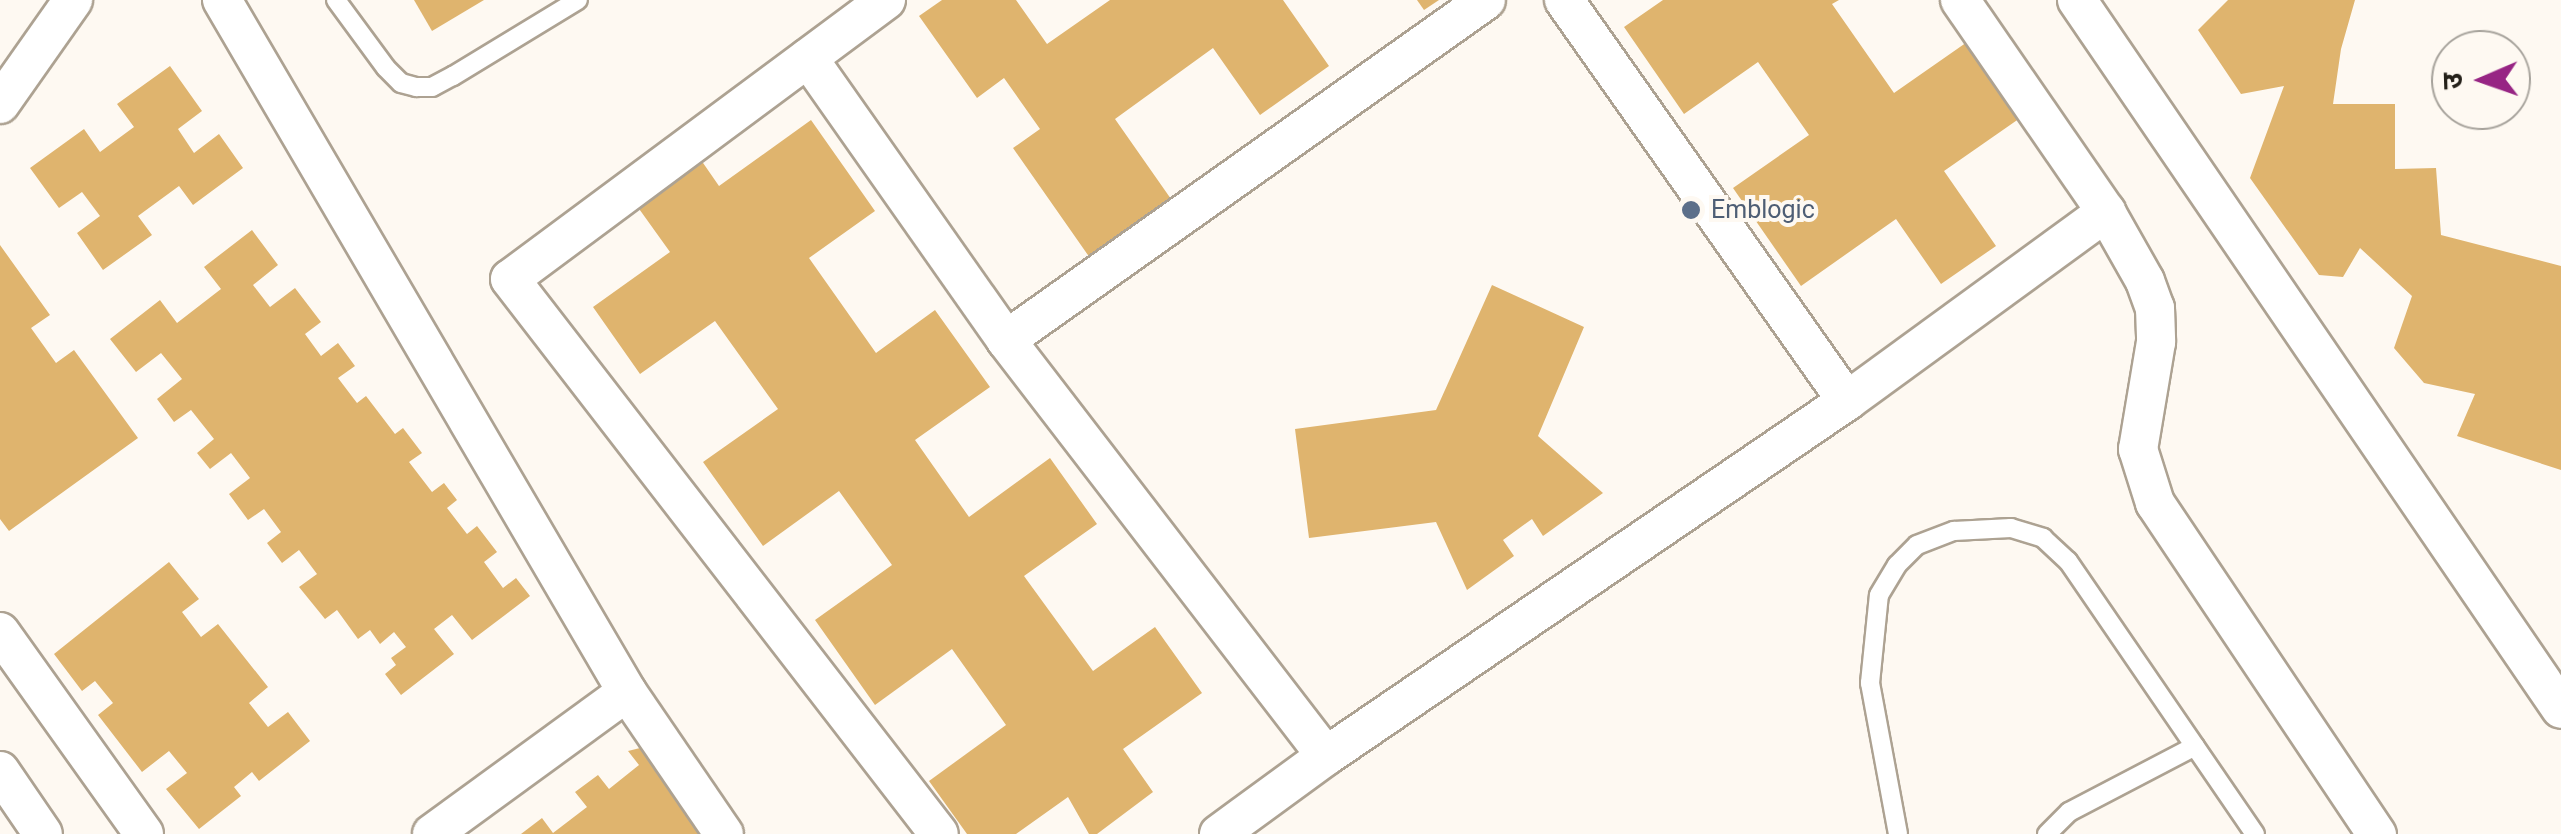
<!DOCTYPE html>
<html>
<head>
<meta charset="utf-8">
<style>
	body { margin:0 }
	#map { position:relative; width:2561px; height:834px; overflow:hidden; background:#fef9f2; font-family:Roboto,"Noto Sans Devanagari",sans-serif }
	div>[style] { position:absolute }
	.building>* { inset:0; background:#dfb46e }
	.roads { filter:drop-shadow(2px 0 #ada292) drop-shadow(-2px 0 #ada292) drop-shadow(0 2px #ada292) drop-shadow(0 -2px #ada292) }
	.lane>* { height:18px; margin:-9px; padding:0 9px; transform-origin:9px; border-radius:9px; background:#fff }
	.street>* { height:38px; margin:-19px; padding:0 19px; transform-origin:19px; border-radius:19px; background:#fff }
	.dots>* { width:28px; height:28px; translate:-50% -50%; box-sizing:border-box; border:5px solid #fef9f2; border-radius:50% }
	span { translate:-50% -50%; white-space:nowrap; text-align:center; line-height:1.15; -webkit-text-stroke:8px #fef9f2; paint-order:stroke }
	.service-label { font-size:25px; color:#4e5e75 }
	.left { translate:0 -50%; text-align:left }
	.north { position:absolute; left:2431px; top:30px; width:100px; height:100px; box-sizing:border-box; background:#fef9f2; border:2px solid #a7a39c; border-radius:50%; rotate:268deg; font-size:28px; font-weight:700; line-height:40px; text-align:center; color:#25211a }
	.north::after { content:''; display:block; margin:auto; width:35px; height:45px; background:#972584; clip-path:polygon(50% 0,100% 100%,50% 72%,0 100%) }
</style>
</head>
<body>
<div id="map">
	<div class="building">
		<div style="clip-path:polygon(414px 0,484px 0,432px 31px)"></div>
		<div style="clip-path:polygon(942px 0,1016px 0,1047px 44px,1110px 0,1283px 0,1329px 66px,1260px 115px,1213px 48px,1115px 119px,1171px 199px,1090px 258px,1013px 148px,1040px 129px,1004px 78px,977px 98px,919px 16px)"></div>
		<div style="clip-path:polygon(1417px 0,1439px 0,1424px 10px)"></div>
		<div style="clip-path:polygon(1663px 0,1839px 0,1832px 4px,1894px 93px,1970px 40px,2023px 116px,1944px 171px,1996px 246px,1941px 284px,1896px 219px,1801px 286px,1733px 188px,1809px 135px,1758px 62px,1684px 114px,1624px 27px)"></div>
		<div style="clip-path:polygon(2228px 0,2355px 0,2341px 49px,2333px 104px,2395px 104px,2395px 169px,2436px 168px,2441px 235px,2561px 266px,2561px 470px,2457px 436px,2475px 394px,2424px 383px,2394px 348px,2412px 296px,2360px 248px,2343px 277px,2319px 275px,2250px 178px,2284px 86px,2241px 94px,2198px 30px)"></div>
		<div style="clip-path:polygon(170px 66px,202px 111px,178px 129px,194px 153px,219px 134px,243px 168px,193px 205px,179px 186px,138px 216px,152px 235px,103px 270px,77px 233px,100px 216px,82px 192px,59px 208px,30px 168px,84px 129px,100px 152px,134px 127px,117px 104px)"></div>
		<div style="clip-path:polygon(811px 120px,875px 211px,809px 258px,876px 353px,935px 310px,990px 387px,915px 440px,969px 517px,1050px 458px,1097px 524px,1024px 576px,1093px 671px,1155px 627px,1202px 693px,1123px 749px,1153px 792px,1097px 834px,1089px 834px,1068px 797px,1016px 834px,967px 834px,929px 781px,1006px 725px,952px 649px,875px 705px,815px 620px,892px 565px,839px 491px,763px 546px,703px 462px,778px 409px,715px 321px,640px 374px,593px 307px,670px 252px,637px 206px,701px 160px,719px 186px)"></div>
		<div style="clip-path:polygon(252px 230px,278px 265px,253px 285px,270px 307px,295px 288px,321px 322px,305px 334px,321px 356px,338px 343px,355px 366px,338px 378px,357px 403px,366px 396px,395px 434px,403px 428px,422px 453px,409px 462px,432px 492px,444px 483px,457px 500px,447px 508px,467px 534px,477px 526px,497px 552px,484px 562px,503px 588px,516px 578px,530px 596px,472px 640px,452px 615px,434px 629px,454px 654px,401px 695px,385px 674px,396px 665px,391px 658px,406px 647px,394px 632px,380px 644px,370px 630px,358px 639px,337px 610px,325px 619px,299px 587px,317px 574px,299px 550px,282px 563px,267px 543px,281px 532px,264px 509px,248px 520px,229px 494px,250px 478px,231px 453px,210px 469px,197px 453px,214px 439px,191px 410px,174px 422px,157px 399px,182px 379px,161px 353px,136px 372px,110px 339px,160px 300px,177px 323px,221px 289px,204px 267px)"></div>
		<div style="clip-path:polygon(0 245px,50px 315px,31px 328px,56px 363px,74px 350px,138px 438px,9px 531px,0 519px)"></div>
		<div style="clip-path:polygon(1492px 285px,1584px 327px,1538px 436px,1603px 493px,1543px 536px,1532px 519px,1503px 540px,1514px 556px,1467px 590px,1436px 522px,1309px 538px,1295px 429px,1436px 410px)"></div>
		<div style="clip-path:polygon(169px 562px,199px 599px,182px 612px,201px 637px,218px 624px,268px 687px,249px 703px,268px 727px,288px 712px,310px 741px,259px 781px,252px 772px,234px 787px,241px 796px,199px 829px,166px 789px,187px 773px,169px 751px,142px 772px,98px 715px,113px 703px,95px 681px,82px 691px,54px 654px)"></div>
		<div style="clip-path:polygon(644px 747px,700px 834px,521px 834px,542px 818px,553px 833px,587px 807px,575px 792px,598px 775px,609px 789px,639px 765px,628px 751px)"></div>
	</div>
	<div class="roads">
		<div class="lane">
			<div style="left:336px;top:0;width:84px;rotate:53.7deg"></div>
			<div style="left:386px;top:68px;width:21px;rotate:45deg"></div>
			<div style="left:401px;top:83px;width:16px;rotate:15deg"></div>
			<div style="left:416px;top:87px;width:16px"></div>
			<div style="left:432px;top:87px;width:24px;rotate:-28deg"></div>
			<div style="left:453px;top:76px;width:146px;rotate:-31.3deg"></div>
			<div style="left:1898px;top:834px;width:154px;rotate:-100.5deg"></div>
			<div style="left:1870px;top:683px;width:88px;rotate:-84.2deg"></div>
			<div style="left:1879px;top:595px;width:35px;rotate:-59deg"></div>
			<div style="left:1897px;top:565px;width:28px;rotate:-45deg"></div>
			<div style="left:1917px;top:545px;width:40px;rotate:-21deg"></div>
			<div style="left:1954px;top:531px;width:57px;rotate:-3deg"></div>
			<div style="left:2011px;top:528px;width:34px;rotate:17deg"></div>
			<div style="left:2043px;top:538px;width:34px;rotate:43deg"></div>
			<div style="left:2068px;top:561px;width:331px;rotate:55.6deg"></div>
			<div style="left:2047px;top:834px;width:31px;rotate:-45deg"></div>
			<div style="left:2069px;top:812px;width:142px;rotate:-27.6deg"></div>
		</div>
		<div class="street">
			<div style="left:222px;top:0;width:802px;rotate:59.66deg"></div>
			<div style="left:627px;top:692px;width:172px;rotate:55.7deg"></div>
			<div style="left:886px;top:0;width:468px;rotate:143.4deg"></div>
			<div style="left:510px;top:279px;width:701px;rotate:52.3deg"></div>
			<div style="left:1564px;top:0;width:491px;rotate:54.8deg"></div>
			<div style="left:1960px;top:0;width:257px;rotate:55.4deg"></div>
			<div style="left:2106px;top:212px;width:79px;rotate:60.5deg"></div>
			<div style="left:2145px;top:281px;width:29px;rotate:70deg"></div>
			<div style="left:2155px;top:308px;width:34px;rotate:88deg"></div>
			<div style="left:2156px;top:342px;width:109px;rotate:99.5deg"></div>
			<div style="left:2138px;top:449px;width:57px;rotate:72.5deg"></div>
			<div style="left:2155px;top:503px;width:399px;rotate:56.2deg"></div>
			<div style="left:2077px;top:0;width:858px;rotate:55.68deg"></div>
			<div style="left:808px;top:58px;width:345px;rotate:54.9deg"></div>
			<div style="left:0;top:104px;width:127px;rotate:-54.9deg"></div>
			<div style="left:0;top:632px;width:248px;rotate:54.5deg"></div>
			<div style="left:1326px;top:756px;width:525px;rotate:-127.57deg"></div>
			<div style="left:1006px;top:340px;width:588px;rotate:-35.31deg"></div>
			<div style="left:0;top:771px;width:76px;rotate:55.7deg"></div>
			<div style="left:432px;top:834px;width:241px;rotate:-36.1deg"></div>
			<div style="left:1219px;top:834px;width:132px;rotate:-36.1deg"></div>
			<div style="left:1326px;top:756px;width:630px;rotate:-34.27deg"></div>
			<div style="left:1847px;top:401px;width:321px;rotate:-36.1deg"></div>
		</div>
	</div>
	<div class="dots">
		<div style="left:1691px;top:210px;background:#5c6f8a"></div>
	</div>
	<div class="service-label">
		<span class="left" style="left:1711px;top:210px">Emblogic</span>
	</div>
	<div class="north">उ</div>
</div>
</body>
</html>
